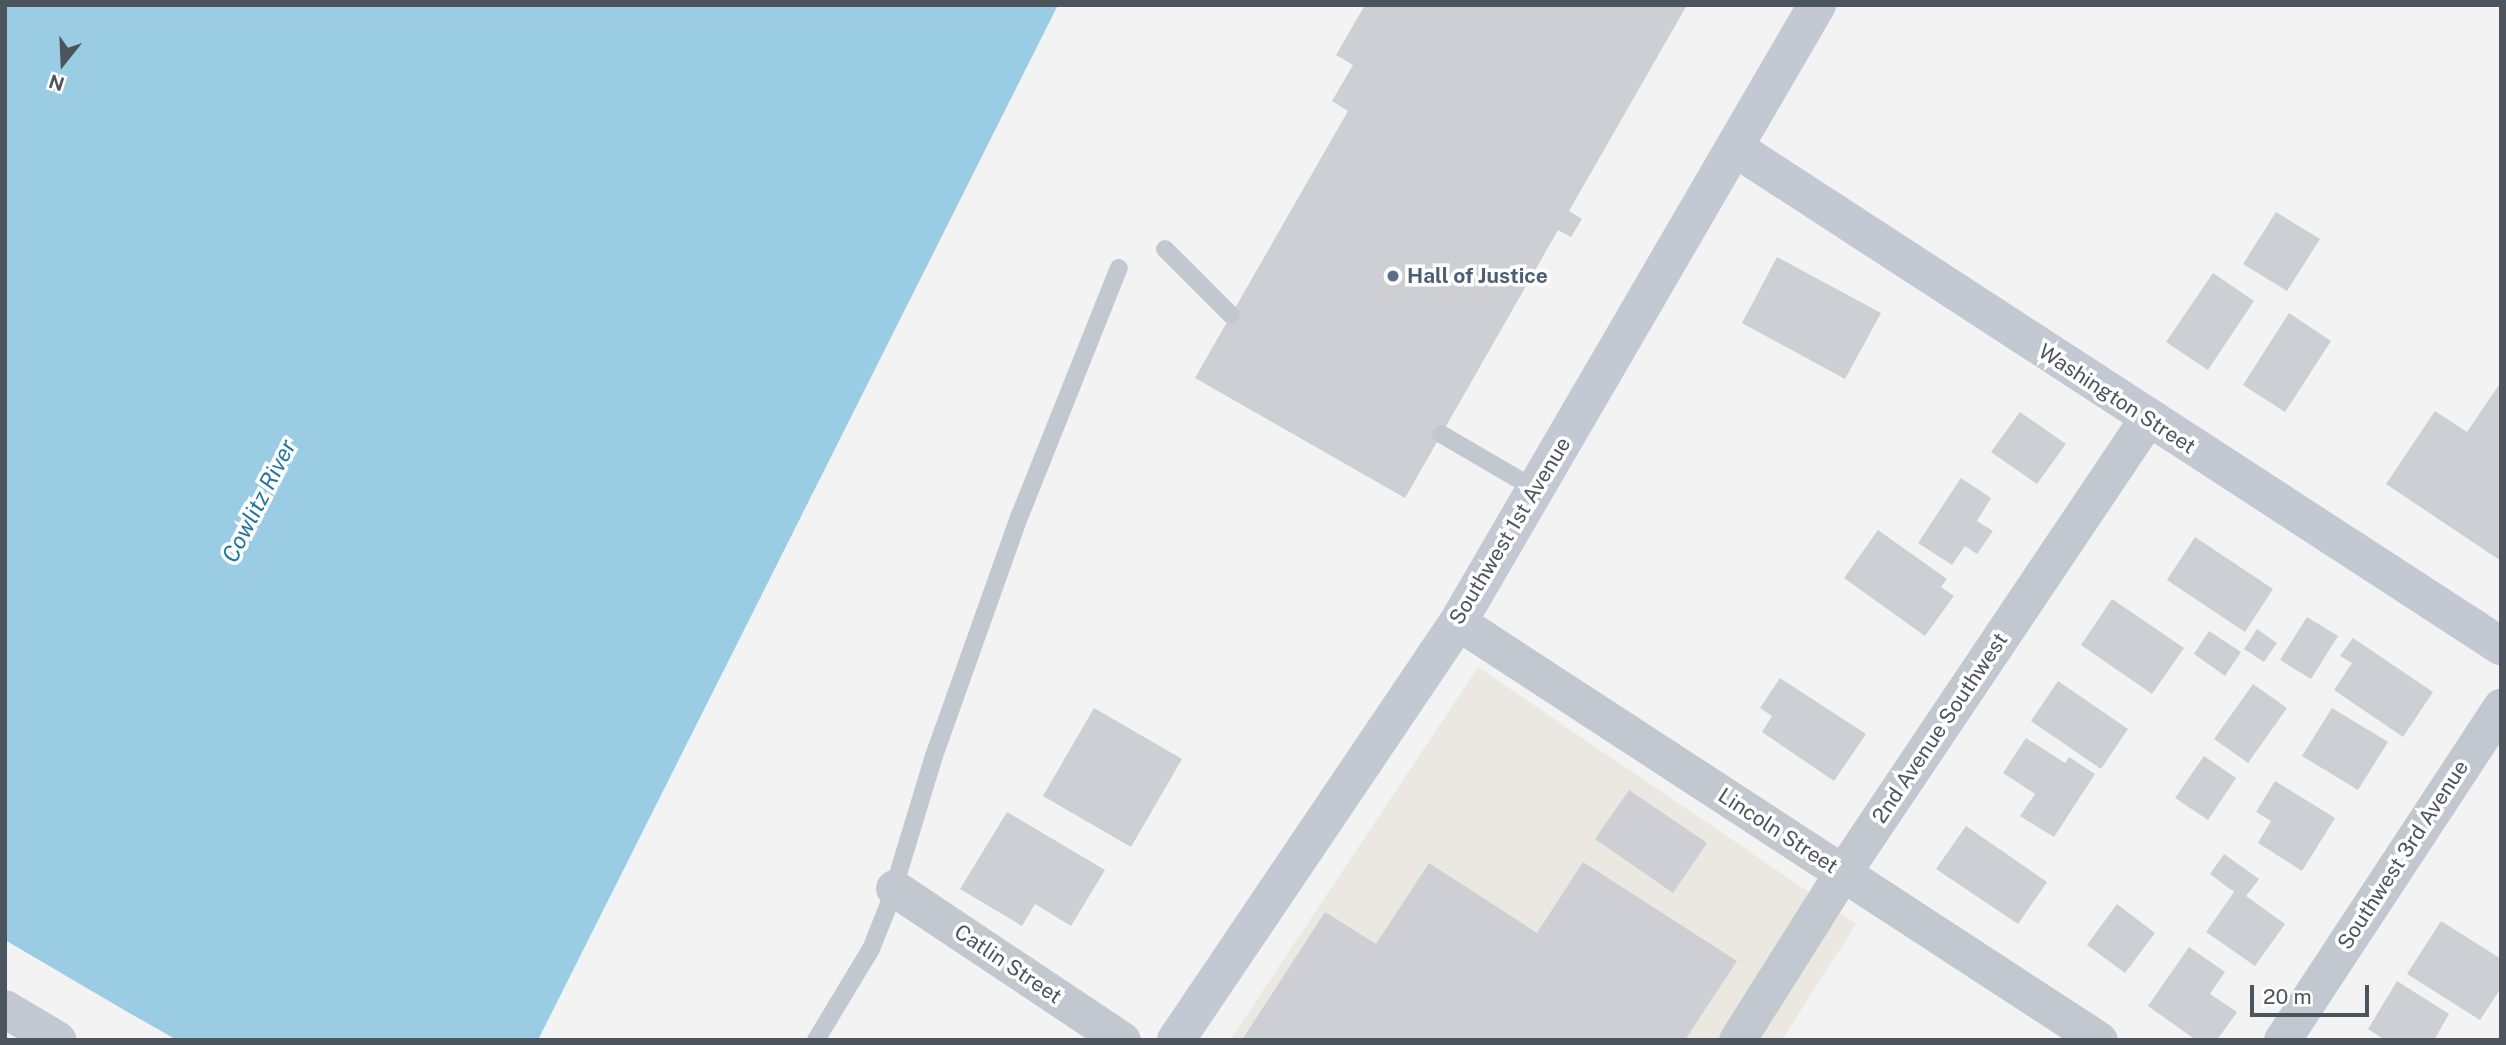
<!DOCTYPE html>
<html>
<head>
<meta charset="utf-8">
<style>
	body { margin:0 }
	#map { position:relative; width:2506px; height:1045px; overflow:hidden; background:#f4f3f3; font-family:"Public Sans",sans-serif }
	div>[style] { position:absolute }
	.commercial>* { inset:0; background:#eae8e1 }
	.water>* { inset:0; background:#9acde3 }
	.pier>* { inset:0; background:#f4f3f3 }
	.building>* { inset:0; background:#cdcfd4 }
	.lane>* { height:18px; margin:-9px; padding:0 9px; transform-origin:9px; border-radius:9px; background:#c2c8cf }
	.street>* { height:37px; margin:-18.5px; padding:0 18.5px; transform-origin:18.5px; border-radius:18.5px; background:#c2c8cf }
	.secondary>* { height:38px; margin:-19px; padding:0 19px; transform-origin:19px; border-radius:19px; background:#c3c9d3 }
	.dots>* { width:19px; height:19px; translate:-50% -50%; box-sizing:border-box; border:4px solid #fff; border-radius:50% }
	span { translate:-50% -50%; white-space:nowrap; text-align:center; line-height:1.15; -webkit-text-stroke:7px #fff; paint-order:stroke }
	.service-label { font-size:21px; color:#4e5e75; font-weight:700 }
	.left { translate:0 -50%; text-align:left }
	.street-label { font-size:21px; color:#4c545e }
	.water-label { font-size:23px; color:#1f779f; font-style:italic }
	.frame { position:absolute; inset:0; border:7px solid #4c545e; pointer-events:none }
	.north { position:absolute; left:28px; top:28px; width:70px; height:70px; -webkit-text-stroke:5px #fff; paint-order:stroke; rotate:198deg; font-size:19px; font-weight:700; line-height:28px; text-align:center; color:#4c545e }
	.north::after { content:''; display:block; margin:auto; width:24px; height:32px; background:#4c545e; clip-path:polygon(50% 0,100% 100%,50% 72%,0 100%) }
	.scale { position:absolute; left:2250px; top:985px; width:119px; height:32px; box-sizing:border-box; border:4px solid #4c545e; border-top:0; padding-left:9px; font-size:21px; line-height:24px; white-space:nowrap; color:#4c545e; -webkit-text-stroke:5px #fff; paint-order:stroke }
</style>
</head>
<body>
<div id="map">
	<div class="commercial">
		<div style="clip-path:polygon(1478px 667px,1856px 924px,1782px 1040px,1230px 1040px)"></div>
	</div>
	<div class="water">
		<div style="clip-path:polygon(5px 5px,1058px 5px,538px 1040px,5px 1040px)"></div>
	</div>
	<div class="pier">
		<div style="clip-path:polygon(5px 940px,131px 1014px,177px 1040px,5px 1040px)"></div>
	</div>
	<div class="building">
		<div style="clip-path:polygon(1365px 5px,1687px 5px,1569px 211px,1582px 219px,1571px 237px,1558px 230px,1405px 498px,1195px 378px,1348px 111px,1332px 101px,1353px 65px,1336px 55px)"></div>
		<div style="clip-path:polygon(2276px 212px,2320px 239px,2287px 291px,2243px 264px)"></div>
		<div style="clip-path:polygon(1777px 257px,1881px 313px,1845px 379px,1742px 323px)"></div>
		<div style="clip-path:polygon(2213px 273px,2254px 301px,2208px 370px,2166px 342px)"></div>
		<div style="clip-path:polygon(2289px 313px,2331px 341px,2285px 412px,2243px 385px)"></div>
		<div style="clip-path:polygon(2501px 382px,2501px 561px,2386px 484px,2435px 411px,2467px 432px)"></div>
		<div style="clip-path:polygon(2020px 412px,2066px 444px,2037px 484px,1991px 452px)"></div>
		<div style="clip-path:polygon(1961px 478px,1991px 498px,1977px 521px,1993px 531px,1977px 554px,1965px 546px,1952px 565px,1918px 543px)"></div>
		<div style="clip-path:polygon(1878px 530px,1947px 579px,1941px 587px,1954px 596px,1925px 636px,1844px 578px)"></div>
		<div style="clip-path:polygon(2195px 537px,2273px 589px,2245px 632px,2167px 580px)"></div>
		<div style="clip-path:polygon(2112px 599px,2184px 648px,2152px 694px,2081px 645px)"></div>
		<div style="clip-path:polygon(2307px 617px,2338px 636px,2311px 679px,2280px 660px)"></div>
		<div style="clip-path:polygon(2257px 629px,2277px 643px,2264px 662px,2244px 649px)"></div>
		<div style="clip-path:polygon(2209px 631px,2241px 652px,2225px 676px,2194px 654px)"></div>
		<div style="clip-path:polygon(2353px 638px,2433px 692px,2403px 737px,2334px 690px,2352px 663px,2340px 656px)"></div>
		<div style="clip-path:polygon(1780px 678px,1866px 734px,1834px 781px,1762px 732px,1772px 716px,1760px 708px)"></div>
		<div style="clip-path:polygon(2058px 681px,2128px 729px,2101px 769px,2031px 721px)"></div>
		<div style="clip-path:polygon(2253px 684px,2287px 708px,2248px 763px,2214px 739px)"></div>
		<div style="clip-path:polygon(1094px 708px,1182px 759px,1131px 847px,1043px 796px)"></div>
		<div style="clip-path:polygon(2332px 708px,2388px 742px,2358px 790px,2302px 756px)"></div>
		<div style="clip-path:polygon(2026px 738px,2065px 763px,2069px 757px,2095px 774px,2054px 837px,2020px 816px,2035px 794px,2003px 773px)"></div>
		<div style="clip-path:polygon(2204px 756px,2236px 778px,2208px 820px,2175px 798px)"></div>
		<div style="clip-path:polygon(2275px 781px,2335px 818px,2302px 871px,2258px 843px,2271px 821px,2256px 812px)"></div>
		<div style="clip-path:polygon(1629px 790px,1707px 843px,1673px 893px,1595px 839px)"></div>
		<div style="clip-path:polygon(1007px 812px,1105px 870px,1071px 926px,1035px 904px,1022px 926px,960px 889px)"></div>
		<div style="clip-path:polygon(1966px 826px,2047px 882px,2018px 924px,1936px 869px)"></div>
		<div style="clip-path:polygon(2224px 854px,2259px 879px,2246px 896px,2285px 924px,2255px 966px,2206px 932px,2234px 892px,2210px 874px)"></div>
		<div style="clip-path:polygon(1583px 862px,1737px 961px,1685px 1040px,1242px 1040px,1325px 912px,1376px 944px,1429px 863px,1537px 933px)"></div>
		<div style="clip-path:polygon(2117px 904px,2155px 933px,2125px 973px,2087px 945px)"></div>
		<div style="clip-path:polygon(2441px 921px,2501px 959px,2501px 988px,2480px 1020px,2407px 974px)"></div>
		<div style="clip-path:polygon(2189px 947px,2225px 972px,2210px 994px,2237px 1012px,2217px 1040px,2196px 1040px,2148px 1006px)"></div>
		<div style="clip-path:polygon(2397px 981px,2449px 1014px,2434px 1040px,2385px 1040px,2368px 1029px)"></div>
	</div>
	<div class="lane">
		<div style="left:1165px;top:249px;width:93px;rotate:45deg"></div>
		<div style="left:1441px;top:434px;width:109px;rotate:30.3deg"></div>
		<div style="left:816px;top:1040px;width:106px;rotate:-58.9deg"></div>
		<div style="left:871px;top:949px;width:48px;rotate:-68.2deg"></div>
		<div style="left:889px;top:904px;width:155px;rotate:-73.1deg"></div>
		<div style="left:934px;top:756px;width:256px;rotate:-70.4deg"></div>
		<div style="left:1020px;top:515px;width:266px;rotate:-68.2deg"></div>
	</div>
	<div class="street">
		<div style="left:1458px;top:622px;width:765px;rotate:33.11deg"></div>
		<div style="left:894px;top:888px;width:274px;rotate:33.7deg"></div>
		<div style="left:1737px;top:1040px;width:199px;rotate:-57.8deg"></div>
		<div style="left:1843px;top:872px;width:546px;rotate:-56.14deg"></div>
		<div style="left:2282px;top:1040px;width:399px;rotate:-56.7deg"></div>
	</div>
	<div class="secondary">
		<div style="left:1735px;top:148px;width:914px;rotate:33.03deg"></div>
		<div style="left:5px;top:1009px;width:61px;rotate:30.8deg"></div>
		<div style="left:1176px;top:1040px;width:504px;rotate:-55.99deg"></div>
		<div style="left:1458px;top:622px;width:714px;rotate:-59.81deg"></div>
	</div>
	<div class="dots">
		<div style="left:1393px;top:276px;background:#5c6f8a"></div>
	</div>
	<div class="service-label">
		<span class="left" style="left:1407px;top:276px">Hall of Justice</span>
	</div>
	<div class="street-label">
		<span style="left:2117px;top:399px;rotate:33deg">Washington Street</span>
		<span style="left:1510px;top:531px;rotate:-59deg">Southwest 1st Avenue</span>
		<span style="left:1940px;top:728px;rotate:-56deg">2nd Avenue Southwest</span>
		<span style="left:1778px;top:831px;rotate:33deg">Lincoln Street</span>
		<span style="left:2403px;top:855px;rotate:-57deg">Southwest 3rd Avenue</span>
		<span style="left:1008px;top:964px;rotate:34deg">Catlin Street</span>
	</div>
	<div class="water-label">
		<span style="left:259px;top:501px;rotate:-63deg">Cowlitz River</span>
	</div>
	<div class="frame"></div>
	<div class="north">N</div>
	<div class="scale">20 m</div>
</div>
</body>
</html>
